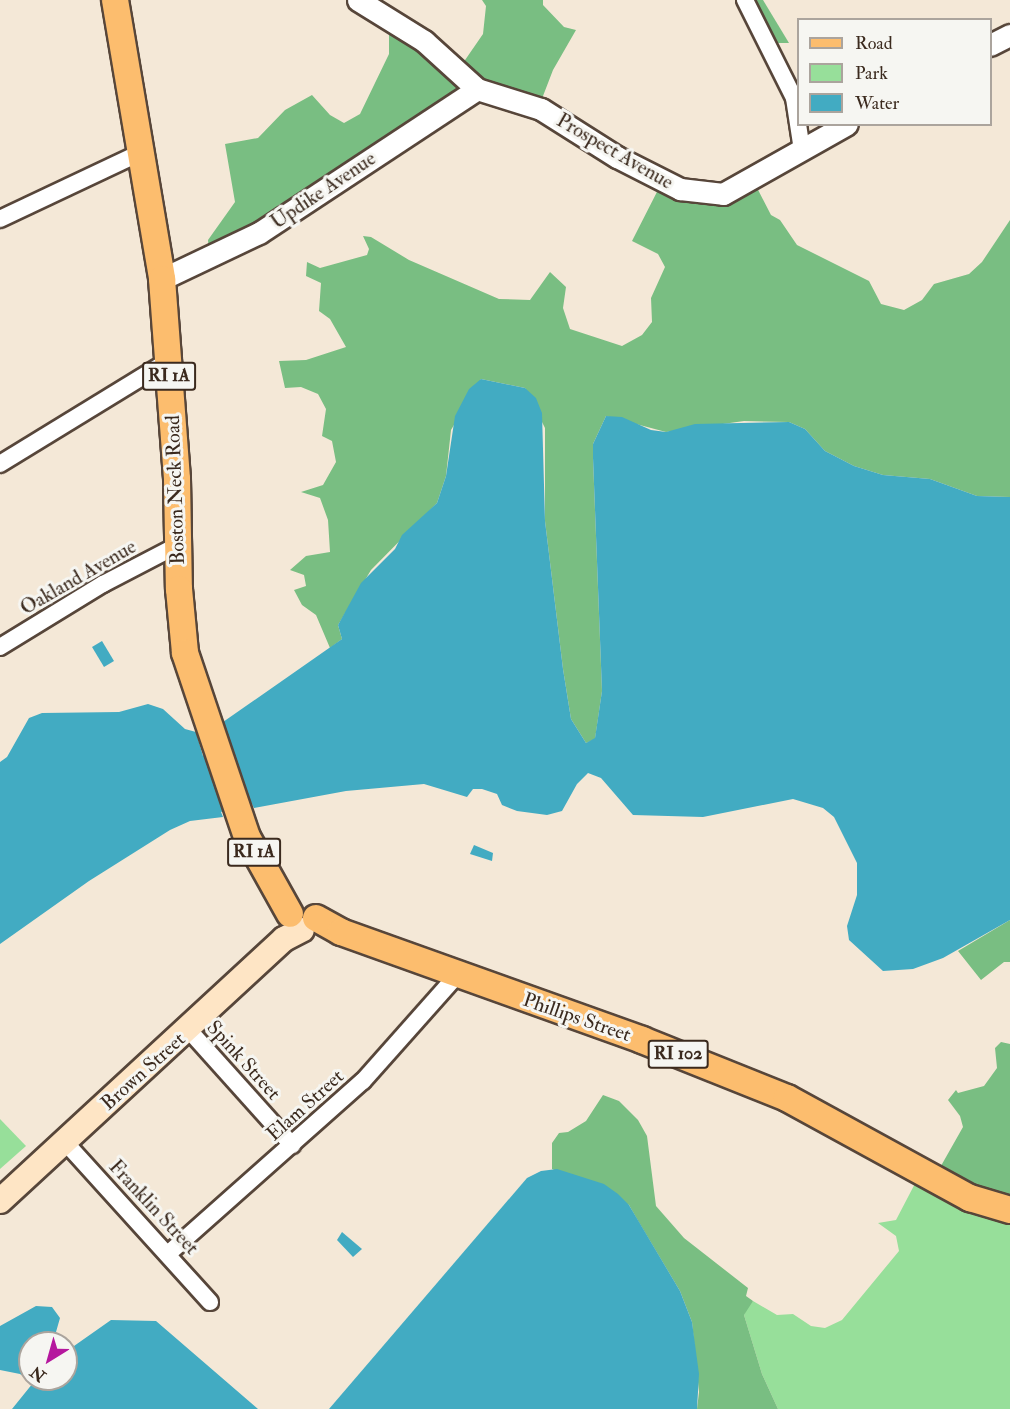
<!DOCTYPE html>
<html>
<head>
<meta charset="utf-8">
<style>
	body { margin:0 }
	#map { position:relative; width:1010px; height:1409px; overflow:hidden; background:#f4e8d7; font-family:"IM FELL Double Pica",serif }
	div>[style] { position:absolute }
	.green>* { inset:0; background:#97df9a }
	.forest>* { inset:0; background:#79be82 }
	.water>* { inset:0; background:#42abc2 }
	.roads { filter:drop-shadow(2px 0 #57463a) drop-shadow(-2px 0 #57463a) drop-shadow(0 2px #57463a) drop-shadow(0 -2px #57463a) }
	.minor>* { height:16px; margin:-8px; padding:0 8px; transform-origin:8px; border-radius:8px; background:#fff }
	.tertiary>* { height:21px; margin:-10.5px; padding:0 10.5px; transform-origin:10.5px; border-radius:10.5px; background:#fff }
	.secondary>* { height:24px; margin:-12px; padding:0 12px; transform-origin:12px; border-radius:12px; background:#fee5c5 }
	.primary>* { height:26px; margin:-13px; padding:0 13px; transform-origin:13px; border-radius:13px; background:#fcbd6e }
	span { translate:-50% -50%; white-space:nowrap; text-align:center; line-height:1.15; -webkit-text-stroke:6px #f6f6f2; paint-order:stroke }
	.shield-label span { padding:2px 4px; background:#f6f6f2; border:2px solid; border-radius:4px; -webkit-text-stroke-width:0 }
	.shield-label { font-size:18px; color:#3b2a1e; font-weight:700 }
	.street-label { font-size:20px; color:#3b2a1e }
	.legend { position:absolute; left:797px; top:18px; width:195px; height:108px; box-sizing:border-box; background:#f6f6f2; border:2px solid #aba49d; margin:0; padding:8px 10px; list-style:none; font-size:18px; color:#3b2a1e }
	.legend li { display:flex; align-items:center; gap:12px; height:30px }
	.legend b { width:30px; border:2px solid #aba49d }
	.north { position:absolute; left:18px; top:1331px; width:60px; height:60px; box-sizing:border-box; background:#f6f6f2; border:2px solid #aba49d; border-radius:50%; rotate:217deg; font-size:16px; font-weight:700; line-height:24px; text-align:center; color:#3b2a1e }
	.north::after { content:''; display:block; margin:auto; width:21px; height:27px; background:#b5179e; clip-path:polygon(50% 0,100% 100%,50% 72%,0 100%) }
</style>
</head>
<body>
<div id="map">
	<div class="green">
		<div style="clip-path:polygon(0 1119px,26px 1146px,0 1169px)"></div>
		<div style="clip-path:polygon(920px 1174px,1010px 1212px,1010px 1409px,778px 1409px,762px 1374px,744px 1315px,747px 1305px,753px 1301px,777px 1315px,793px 1314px,811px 1326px,825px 1328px,842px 1320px,899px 1251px,896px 1236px,878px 1223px,896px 1220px)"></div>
	</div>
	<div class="forest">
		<div style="clip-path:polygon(482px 0,543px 0,543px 5px,564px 27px,576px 30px,553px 70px,538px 109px,496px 87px,209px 253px,208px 240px,235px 202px,225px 144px,258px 138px,285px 110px,312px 95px,330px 115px,344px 123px,360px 114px,389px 54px,389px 21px,463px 63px,483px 34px,486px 6px)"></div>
		<div style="clip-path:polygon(750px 0,763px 0,789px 43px,773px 43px)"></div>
		<div style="clip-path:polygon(753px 180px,771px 215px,780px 220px,797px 245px,869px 281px,881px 304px,904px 310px,922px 300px,934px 284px,969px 274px,982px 262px,1010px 220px,1010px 497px,977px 496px,930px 479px,883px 475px,854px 466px,825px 451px,805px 429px,789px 422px,744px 421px,666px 432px,606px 416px,593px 444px,593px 458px,602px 691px,595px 739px,586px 743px,571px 719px,563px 669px,545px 521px,545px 428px,525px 388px,481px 379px,451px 430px,446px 476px,437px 503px,371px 570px,338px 625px,342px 639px,330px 648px,316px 615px,302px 605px,294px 590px,306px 586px,304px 575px,290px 570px,306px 556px,330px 552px,328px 520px,320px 498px,301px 492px,323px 485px,336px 462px,332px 441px,322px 436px,326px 409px,318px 394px,301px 387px,285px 388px,279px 361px,306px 360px,346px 347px,330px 319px,319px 311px,321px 283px,306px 276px,307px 262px,320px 268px,367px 255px,369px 249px,363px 236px,371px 237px,409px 260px,499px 299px,530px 300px,550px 272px,566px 287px,563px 308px,570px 329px,622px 346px,642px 335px,652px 322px,651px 298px,665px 267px,658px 254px,632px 241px,661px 184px,682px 191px)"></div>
		<div style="clip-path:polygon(1010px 920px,1010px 962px,1004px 962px,981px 980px,958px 951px)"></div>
		<div style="clip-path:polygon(1001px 1042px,1010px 1044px,1010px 1212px,933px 1180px,963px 1127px,960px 1116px,948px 1100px,956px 1090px,958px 1093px,984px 1086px,997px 1068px,995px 1048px)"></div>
		<div style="clip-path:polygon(603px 1095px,619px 1101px,638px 1120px,647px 1136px,656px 1206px,684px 1238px,748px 1288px,746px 1296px,753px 1301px,744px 1315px,762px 1374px,778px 1409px,697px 1409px,699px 1392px,692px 1322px,680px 1291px,637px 1219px,629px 1205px,552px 1169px,552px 1143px,559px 1133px,568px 1132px,586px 1121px)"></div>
	</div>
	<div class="water">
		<div style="clip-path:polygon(481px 379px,525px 388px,536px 398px,542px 413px,545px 521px,563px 669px,571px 719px,586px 743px,595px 738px,602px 691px,593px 458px,593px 444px,606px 416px,622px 417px,651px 430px,666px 432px,695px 424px,789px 422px,805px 429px,825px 451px,854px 466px,883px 475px,930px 479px,977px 496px,1010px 497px,1010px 920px,943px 958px,913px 969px,883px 971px,849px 940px,847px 926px,857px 895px,857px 863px,834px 817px,823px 808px,793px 799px,703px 817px,633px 815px,601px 778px,588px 773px,577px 784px,562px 811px,547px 815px,517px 811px,502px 805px,497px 794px,482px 789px,473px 789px,467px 797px,424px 784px,346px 791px,254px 808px,251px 802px,221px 812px,223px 817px,190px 821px,170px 830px,89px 881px,0 944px,0 762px,7px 757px,29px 718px,42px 713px,119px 712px,148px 704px,163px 709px,185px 729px,196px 732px,203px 756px,232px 746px,223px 722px,342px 639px,338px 625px,361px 583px,395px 549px,402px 535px,437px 503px,446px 476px,455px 416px,469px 389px)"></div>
		<div style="clip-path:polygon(102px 641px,114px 661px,104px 667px,92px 647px)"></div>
		<div style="clip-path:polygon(474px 845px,493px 853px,492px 861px,470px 854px)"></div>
		<div style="clip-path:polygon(557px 1169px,604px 1184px,618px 1194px,629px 1205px,680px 1291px,692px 1322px,699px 1374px,697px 1409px,329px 1409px,527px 1178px,541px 1171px)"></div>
		<div style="clip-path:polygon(342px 1232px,362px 1249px,353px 1257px,337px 1240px)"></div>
		<div style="clip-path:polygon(36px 1306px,52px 1307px,60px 1318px,56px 1332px,66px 1343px,30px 1343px,30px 1379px,66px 1379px,66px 1344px,74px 1346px,111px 1320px,156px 1321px,258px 1409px,12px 1409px,33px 1383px,20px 1374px,0 1370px,0 1326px)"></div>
	</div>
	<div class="roads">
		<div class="minor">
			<div style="left:745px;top:0;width:110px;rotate:63.4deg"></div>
			<div style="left:794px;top:98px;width:53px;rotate:81.3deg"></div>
			<div style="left:0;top:219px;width:157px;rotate:-25.3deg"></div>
			<div style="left:0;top:464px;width:197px;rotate:-31.5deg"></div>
			<div style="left:0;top:647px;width:121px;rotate:-31.5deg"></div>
			<div style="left:103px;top:584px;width:85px;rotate:-27.5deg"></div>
			<div style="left:188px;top:1029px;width:156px;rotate:48.1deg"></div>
			<div style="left:65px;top:1142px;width:216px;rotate:47.8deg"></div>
			<div style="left:169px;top:1253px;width:259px;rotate:-41.6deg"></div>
			<div style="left:363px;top:1081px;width:142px;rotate:-48.4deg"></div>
		</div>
		<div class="tertiary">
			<div style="left:358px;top:0;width:78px;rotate:31.8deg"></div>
			<div style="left:424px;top:41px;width:72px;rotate:42.2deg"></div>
			<div style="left:477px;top:89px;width:67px;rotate:17.4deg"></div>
			<div style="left:541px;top:109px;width:90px;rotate:32.3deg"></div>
			<div style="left:617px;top:157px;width:71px;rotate:26.9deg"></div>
			<div style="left:680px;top:189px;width:43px;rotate:6.6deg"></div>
			<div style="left:723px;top:194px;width:142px;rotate:-29.4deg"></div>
			<div style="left:990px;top:45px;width:22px;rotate:-27deg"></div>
			<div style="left:162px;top:279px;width:107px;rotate:-25.4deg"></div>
			<div style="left:259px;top:233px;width:261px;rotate:-33.4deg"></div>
		</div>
		<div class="secondary">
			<div style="left:0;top:1201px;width:386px;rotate:-42.7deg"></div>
			<div style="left:284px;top:939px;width:20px;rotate:-27deg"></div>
		</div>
		<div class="primary">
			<div style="left:115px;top:0;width:283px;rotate:80.4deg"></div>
			<div style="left:162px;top:279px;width:201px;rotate:85.7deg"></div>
			<div style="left:177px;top:479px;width:110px;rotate:89deg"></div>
			<div style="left:179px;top:589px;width:64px;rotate:84.6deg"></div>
			<div style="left:185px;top:653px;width:194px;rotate:71.4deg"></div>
			<div style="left:247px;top:837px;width:88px;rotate:60.8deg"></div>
			<div style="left:316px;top:918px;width:29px;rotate:29deg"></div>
			<div style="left:341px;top:932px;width:320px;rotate:19.7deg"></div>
			<div style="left:642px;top:1040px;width:156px;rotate:21.8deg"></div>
			<div style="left:787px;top:1098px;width:209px;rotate:28.7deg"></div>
			<div style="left:970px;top:1198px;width:42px;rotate:16.7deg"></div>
		</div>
	</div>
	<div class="shield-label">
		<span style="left:169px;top:376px">RI 1A</span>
		<span style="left:254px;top:852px">RI 1A</span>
		<span style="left:678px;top:1054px">RI 102</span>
	</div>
	<div class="street-label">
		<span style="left:615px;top:151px;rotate:30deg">Prospect Avenue</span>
		<span style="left:323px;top:190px;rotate:-34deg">Updike Avenue</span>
		<span style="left:175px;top:490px;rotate:-92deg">Boston Neck Road</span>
		<span style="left:78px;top:577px;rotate:-30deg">Oakland Avenue</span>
		<span style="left:577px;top:1017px;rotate:19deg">Phillips Street</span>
		<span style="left:244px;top:1060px;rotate:48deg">Spink Street</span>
		<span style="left:143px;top:1071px;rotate:-42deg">Brown Street</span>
		<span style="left:305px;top:1105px;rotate:-42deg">Elam Street</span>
		<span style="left:154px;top:1207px;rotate:47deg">Franklin Street</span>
	</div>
	<ul class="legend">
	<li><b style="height:8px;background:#fcbd6e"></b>Road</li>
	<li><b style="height:16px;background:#97df9a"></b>Park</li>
	<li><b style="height:16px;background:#42abc2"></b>Water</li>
	</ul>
	<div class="north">N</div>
</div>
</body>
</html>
